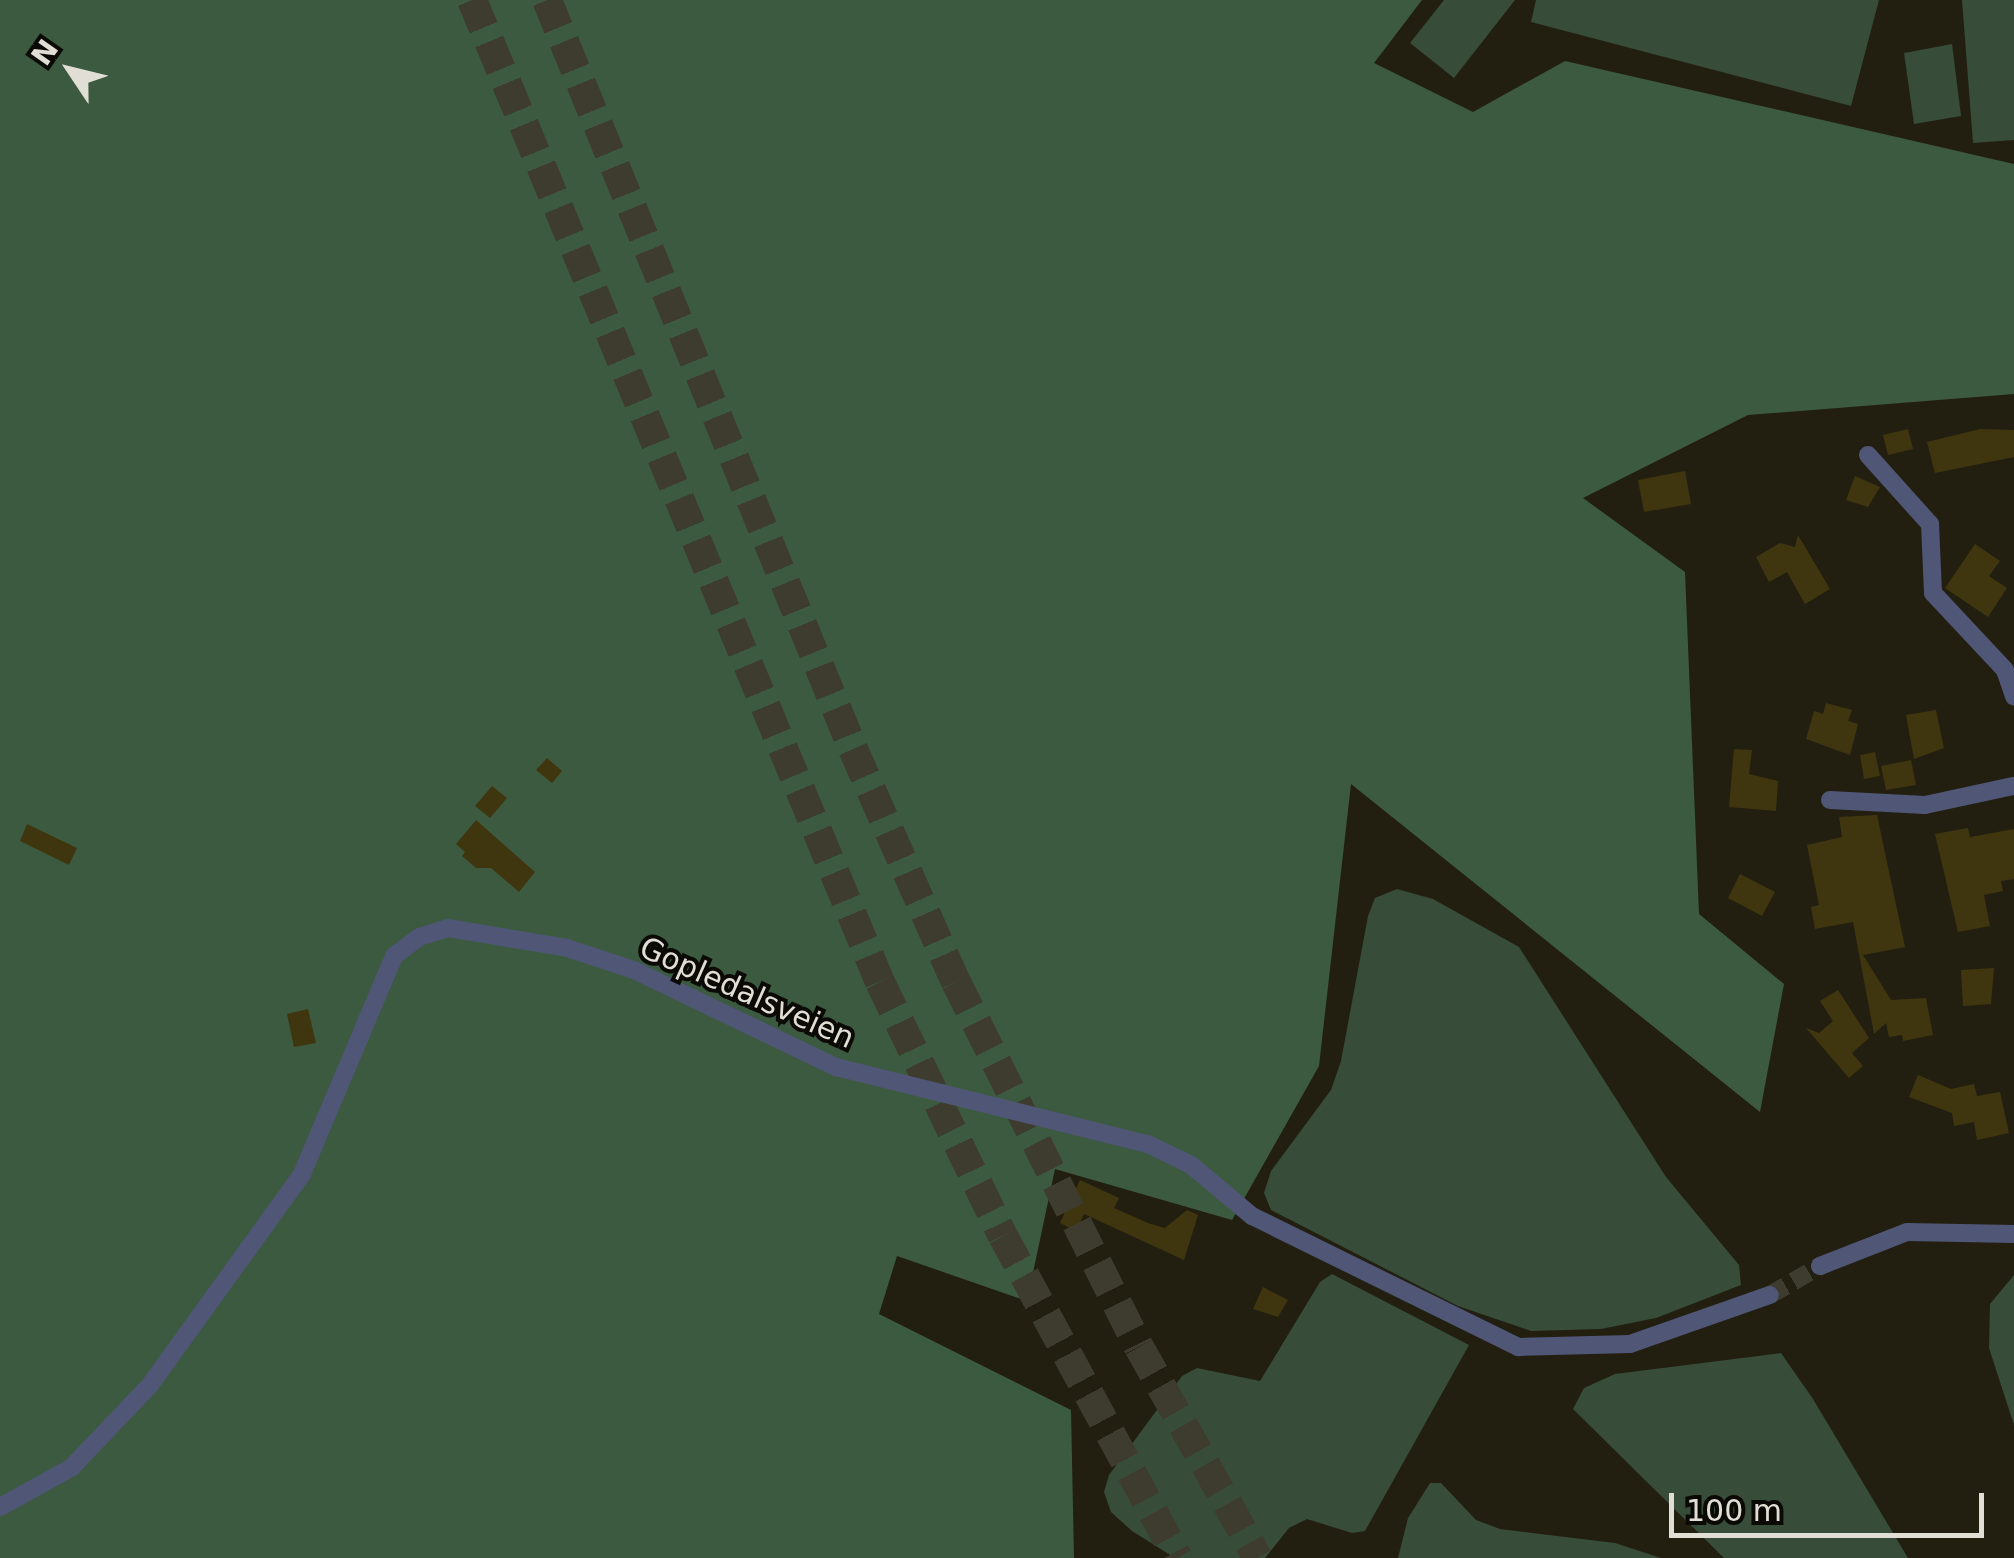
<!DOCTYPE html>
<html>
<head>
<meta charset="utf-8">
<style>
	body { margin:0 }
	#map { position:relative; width:2014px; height:1558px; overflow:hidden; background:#221f11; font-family:"DejaVu Sans",sans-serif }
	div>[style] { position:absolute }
	.green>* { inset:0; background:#374c39 }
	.forest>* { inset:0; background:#3c5a3f }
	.building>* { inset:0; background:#3f360f }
	.street-tunnel>* { height:18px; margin-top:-9px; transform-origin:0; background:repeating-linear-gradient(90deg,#3e3c2e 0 18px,transparent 0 27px) }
	.highway-tunnel>* { height:30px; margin-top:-15px; transform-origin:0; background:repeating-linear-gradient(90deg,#3e3c2e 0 30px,transparent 0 45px) }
	.street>* { height:18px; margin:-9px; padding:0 9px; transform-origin:9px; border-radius:9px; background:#505676 }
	span { translate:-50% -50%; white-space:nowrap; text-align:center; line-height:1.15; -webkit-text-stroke:8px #0a0904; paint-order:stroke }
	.street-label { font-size:30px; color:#e0ded5 }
	.north { position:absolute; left:20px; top:20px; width:100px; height:100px; -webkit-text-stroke:8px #0a0904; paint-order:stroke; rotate:305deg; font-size:28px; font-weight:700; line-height:40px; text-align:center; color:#e0ded5 }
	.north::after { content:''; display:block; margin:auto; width:35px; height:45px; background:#e0ded5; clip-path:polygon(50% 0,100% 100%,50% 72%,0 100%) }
	.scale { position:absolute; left:1669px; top:1493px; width:315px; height:45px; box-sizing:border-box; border:5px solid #e0ded5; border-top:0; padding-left:12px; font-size:30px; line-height:35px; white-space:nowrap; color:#e0ded5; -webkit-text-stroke:8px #0a0904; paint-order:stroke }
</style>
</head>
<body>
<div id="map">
	<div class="green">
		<div style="clip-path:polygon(1444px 0,1515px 0,1454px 78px,1410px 43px)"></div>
		<div style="clip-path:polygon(1536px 0,1879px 0,1851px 106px,1531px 22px)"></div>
		<div style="clip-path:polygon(1962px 0,2014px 0,2014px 140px,1973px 143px)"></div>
		<div style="clip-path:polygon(1952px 44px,1961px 116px,1914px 124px,1904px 53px)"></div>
		<div style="clip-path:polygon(1397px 889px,1433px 899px,1519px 947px,1666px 1177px,1739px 1265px,1741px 1285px,1656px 1318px,1601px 1329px,1531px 1331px,1458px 1306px,1271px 1210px,1264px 1193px,1271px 1171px,1331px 1090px,1341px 1061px,1368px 916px,1375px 898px)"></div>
		<div style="clip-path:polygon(1332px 1274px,1469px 1345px,1365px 1531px,1352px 1533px,1307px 1519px,1289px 1528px,1265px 1558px,1175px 1558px,1132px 1531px,1111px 1512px,1104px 1492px,1109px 1475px,1182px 1376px,1197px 1368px,1260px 1381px,1320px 1282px)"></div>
		<div style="clip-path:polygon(2014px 1275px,2014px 1425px,1989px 1348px,1990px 1304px)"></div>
		<div style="clip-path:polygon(1781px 1353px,1813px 1399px,1908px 1558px,1724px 1558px,1573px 1409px,1584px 1388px,1615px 1374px)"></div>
		<div style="clip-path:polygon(1430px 1483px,1441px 1483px,1476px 1520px,1500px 1529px,1615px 1543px,1661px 1558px,1398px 1558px,1408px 1518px)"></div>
	</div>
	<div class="forest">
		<div style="clip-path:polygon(0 0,1422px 0,1374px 63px,1473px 112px,1565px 61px,2014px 164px,2014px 394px,1748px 415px,1583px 498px,1685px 572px,1699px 914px,1784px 984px,1760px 1112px,1351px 784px,1319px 1066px,1232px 1220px,1055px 1169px,1027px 1301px,897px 1256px,879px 1314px,1071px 1410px,1074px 1558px,0 1558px)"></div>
	</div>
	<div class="building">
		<div style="clip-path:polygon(1908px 429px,1913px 449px,1888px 455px,1883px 435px)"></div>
		<div style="clip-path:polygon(1980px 429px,2014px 430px,2014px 457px,1935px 473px,1927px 442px)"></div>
		<div style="clip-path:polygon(1685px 471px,1691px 504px,1644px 512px,1638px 480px)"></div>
		<div style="clip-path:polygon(1855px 476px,1880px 487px,1868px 507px,1846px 500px)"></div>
		<div style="clip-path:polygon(1798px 535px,1830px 589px,1805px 604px,1787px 572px,1769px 582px,1756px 557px,1780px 543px,1795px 547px)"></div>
		<div style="clip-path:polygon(1975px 544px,2000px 561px,1989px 576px,2007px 588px,1988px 617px,1945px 588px)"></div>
		<div style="clip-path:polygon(1826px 703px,1852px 710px,1848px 721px,1858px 724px,1850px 755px,1806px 739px,1814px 711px,1823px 714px)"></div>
		<div style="clip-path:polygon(1936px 710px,1944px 748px,1914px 759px,1906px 715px)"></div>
		<div style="clip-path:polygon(1734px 749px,1752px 750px,1749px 774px,1778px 781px,1776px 811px,1729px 807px)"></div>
		<div style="clip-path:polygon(1875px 752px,1880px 776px,1864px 779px,1860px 755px)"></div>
		<div style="clip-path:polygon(547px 758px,562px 771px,552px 783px,536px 770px)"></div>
		<div style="clip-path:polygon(1911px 760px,1916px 785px,1886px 790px,1881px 766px)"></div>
		<div style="clip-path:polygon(492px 786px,507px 798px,490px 818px,475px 806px)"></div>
		<div style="clip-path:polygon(1877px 815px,1905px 947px,1863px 955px,1891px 1000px,1926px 998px,1933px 1035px,1903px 1041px,1902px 1035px,1889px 1037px,1886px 1023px,1874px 1034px,1853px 922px,1815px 929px,1811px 907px,1819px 905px,1807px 845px,1842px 837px,1839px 817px)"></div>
		<div style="clip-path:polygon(476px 820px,535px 872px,519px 892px,491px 868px,476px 868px,462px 856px,465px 852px,456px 844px)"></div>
		<div style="clip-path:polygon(27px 824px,77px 848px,69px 865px,20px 841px)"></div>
		<div style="clip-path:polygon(1968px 828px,1970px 837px,2014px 829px,2014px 879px,2001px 881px,2003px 891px,1984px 895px,1990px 926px,1958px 932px,1935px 834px)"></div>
		<div style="clip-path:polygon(1740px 874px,1775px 892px,1762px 916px,1728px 898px)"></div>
		<div style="clip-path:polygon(1994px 968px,1991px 1004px,1963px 1006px,1961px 970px)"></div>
		<div style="clip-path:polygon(1838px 990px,1869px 1038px,1852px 1053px,1863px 1066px,1849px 1078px,1806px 1028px,1819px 1033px,1833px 1021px,1820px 1001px)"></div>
		<div style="clip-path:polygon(308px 1009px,316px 1043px,294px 1047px,287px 1014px)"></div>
		<div style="clip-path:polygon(1918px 1075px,1951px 1089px,1974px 1084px,1977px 1096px,2000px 1092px,2009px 1133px,1977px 1140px,1974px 1122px,1954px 1126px,1952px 1113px,1909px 1097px)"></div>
		<div style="clip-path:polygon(1080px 1180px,1119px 1198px,1114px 1208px,1148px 1223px,1165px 1228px,1187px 1210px,1198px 1215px,1184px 1260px,1084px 1214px,1076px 1231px,1060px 1223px)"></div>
		<div style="clip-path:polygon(1263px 1287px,1288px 1300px,1278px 1317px,1253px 1309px)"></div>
	</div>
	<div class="street-tunnel">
		<div style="left:1770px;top:1295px;width:58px;rotate:-30.1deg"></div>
	</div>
	<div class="highway-tunnel">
		<div style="left:472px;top:0;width:1063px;rotate:67.44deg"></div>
		<div style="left:880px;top:982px;width:282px;rotate:64.2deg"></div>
		<div style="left:1003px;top:1236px;width:366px;rotate:61.5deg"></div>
		<div style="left:547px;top:0;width:809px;rotate:67.78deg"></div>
		<div style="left:853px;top:749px;width:255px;rotate:66.2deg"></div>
		<div style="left:956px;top:982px;width:408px;rotate:63.4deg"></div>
		<div style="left:1139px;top:1347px;width:242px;rotate:60.6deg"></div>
	</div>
	<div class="street">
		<div style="left:1868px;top:455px;width:93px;rotate:48.1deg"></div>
		<div style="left:1930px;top:524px;width:69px;rotate:87.5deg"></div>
		<div style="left:1933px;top:593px;width:105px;rotate:46.9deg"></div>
		<div style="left:2005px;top:670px;width:28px;rotate:71deg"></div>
		<div style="left:1830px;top:800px;width:95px;rotate:3deg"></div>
		<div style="left:1925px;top:805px;width:91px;rotate:-12.1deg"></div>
		<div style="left:1820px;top:1266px;width:93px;rotate:-21.3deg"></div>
		<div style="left:1907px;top:1232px;width:107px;rotate:1.1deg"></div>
		<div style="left:0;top:1507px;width:81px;rotate:-28.8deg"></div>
		<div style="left:71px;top:1468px;width:115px;rotate:-46.4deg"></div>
		<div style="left:150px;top:1385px;width:260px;rotate:-54.2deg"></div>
		<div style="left:302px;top:1174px;width:237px;rotate:-67.1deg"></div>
		<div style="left:394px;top:956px;width:31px;rotate:-37deg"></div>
		<div style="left:419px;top:937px;width:30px;rotate:-17deg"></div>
		<div style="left:448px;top:928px;width:121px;rotate:9.5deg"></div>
		<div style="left:567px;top:948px;width:71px;rotate:18.2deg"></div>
		<div style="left:634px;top:970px;width:224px;rotate:25.7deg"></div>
		<div style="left:836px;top:1067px;width:321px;rotate:13.9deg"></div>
		<div style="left:1148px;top:1144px;width:48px;rotate:26deg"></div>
		<div style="left:1191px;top:1165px;width:80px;rotate:39.9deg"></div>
		<div style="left:1252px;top:1216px;width:297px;rotate:26.2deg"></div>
		<div style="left:1518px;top:1347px;width:112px;rotate:-1.5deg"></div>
		<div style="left:1630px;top:1344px;width:148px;rotate:-19.3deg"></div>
	</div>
	<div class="street-label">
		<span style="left:747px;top:993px;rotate:24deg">Gopledalsveien</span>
	</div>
	<div class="north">N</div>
	<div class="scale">100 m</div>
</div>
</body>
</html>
